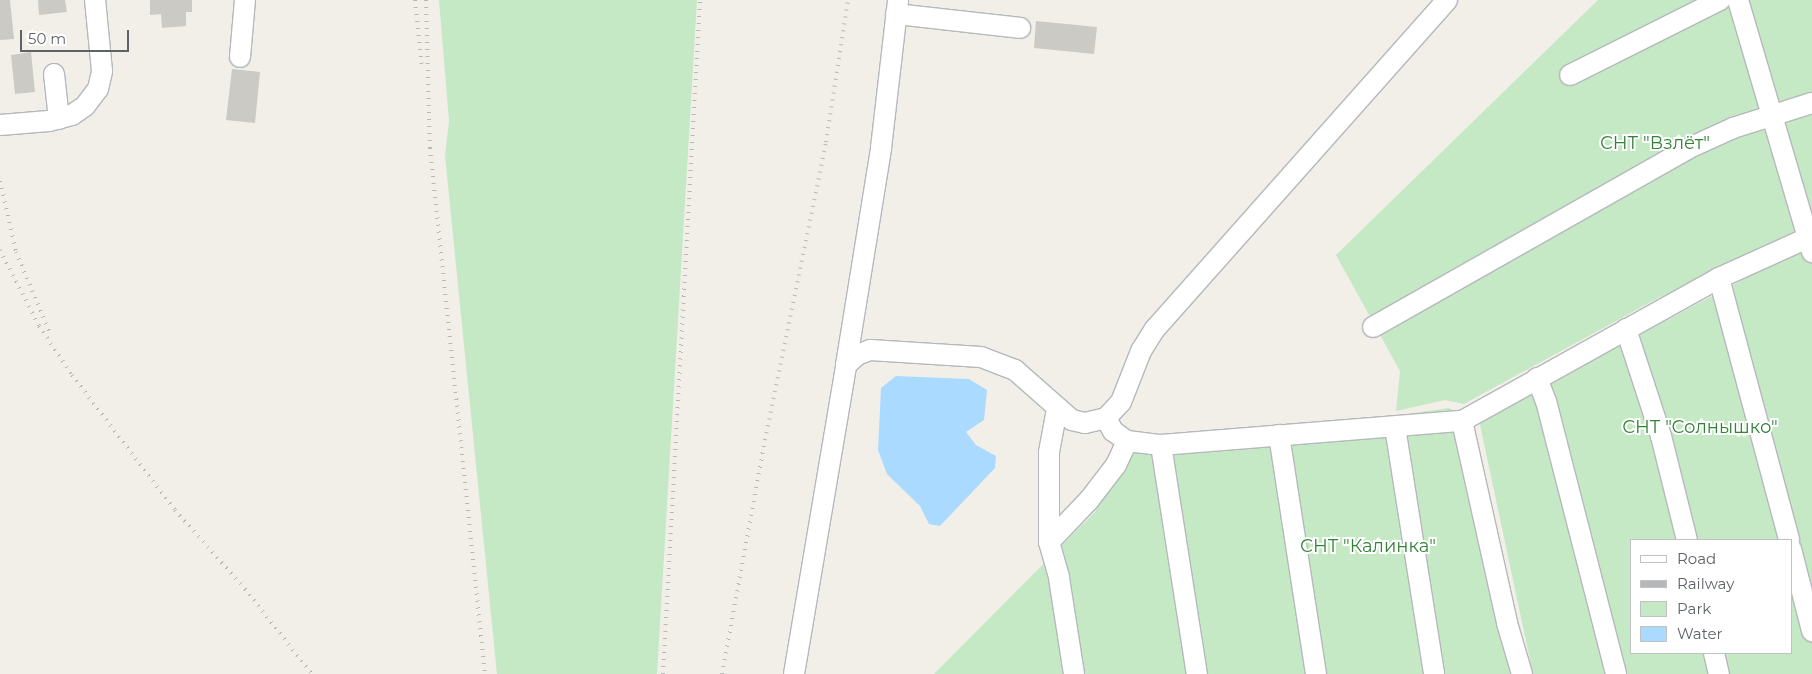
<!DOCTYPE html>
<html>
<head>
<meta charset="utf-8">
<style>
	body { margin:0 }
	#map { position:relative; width:1812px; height:674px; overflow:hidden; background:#f1efe8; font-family:Montserrat,sans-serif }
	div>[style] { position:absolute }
	.green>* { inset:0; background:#c5e8c5 }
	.water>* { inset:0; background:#aadaff }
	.building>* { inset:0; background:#cccac5 }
	.roads { filter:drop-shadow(1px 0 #b5b8bc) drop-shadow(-1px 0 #b5b8bc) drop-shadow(0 1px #b5b8bc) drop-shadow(0 -1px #b5b8bc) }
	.minor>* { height:20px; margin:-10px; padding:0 10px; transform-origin:10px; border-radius:10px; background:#fff }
	.rail>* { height:4px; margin-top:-2px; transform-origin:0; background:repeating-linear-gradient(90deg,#b6b7b8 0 1px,transparent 0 7px) }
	span { translate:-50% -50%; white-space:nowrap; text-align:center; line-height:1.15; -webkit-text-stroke:4px #fff; paint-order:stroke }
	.park-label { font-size:18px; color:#348238 }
	.legend { position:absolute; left:1630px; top:539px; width:162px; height:115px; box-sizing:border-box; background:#fff; border:1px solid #bfc1c3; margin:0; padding:6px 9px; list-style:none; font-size:15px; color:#5f6368 }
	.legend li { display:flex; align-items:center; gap:10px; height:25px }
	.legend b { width:25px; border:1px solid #bfc1c3 }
	.scale { position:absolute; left:20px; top:30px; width:109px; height:22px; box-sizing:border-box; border:2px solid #5f6368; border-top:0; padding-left:6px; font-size:15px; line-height:18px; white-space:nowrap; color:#5f6368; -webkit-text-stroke:4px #fff; paint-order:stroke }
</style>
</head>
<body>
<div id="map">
	<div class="green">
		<div style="clip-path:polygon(439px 0,697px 0,657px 674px,497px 674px,445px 155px,449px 121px)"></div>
		<div style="clip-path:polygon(1598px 0,1812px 0,1812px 229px,1658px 298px,1464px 404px,1445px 400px,1396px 411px,1400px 371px,1336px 255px)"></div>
		<div style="clip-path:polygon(evenodd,1812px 243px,1812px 674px,1533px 674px,1479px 420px,1812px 243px,1631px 540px,1791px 540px,1791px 653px,1631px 653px,1631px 540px)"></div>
		<div style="clip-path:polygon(1449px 408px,1474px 423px,1529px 674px,934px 674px,1095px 512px,1125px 456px,1151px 437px,1393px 416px)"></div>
	</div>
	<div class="water">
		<div style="clip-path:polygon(896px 376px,969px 379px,987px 390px,984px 420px,966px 432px,976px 445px,996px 456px,995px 468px,940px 526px,929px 524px,920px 506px,887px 474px,878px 450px,881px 388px)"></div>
	</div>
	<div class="building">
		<div style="clip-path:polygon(0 0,10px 0,14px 39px,0 40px)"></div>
		<div style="clip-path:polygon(38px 0,65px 0,67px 12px,39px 15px)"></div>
		<div style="clip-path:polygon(150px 0,192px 0,192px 12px,186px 12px,186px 26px,162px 28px,161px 14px,150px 15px)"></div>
		<div style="clip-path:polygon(1036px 21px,1097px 27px,1094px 54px,1034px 48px)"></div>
		<div style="clip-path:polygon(31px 52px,35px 92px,15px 94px,11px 55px)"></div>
		<div style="clip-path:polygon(232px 69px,260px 72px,255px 123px,226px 120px)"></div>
	</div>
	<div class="roads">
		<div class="minor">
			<div style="left:1738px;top:0;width:263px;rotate:73.6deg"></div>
			<div style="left:896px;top:14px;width:125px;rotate:6.4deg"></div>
			<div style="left:240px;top:57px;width:57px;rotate:-85deg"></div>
			<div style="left:54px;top:74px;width:45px;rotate:83.7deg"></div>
			<div style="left:1570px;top:75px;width:168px;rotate:-26.6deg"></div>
			<div style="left:0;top:125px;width:49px;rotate:-4.7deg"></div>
			<div style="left:49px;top:121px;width:24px;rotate:-15deg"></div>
			<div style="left:72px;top:115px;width:16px;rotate:-35deg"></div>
			<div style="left:85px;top:106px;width:21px;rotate:-53deg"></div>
			<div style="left:98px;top:89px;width:18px;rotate:-77deg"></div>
			<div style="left:102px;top:71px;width:71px;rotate:-95.6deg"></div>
			<div style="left:1719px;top:278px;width:271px;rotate:75deg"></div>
			<div style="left:1373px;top:327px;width:361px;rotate:-29.5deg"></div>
			<div style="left:1687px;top:149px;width:51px;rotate:-24.5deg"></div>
			<div style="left:1733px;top:128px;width:83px;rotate:-17.6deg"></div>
			<div style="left:1626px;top:329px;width:113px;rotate:71.9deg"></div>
			<div style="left:1661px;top:436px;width:107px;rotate:76deg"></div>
			<div style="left:846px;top:365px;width:220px;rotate:-80.8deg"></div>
			<div style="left:881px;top:148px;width:149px;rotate:-83.4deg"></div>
			<div style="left:1537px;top:378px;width:25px;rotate:69deg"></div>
			<div style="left:1546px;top:401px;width:282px;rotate:75.6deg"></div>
			<div style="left:1057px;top:409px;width:44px;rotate:100.5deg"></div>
			<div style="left:1049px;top:452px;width:90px;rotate:90deg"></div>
			<div style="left:1049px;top:542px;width:37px;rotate:74deg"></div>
			<div style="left:1059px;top:578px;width:97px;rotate:81.1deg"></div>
			<div style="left:1106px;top:418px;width:15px;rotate:62deg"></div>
			<div style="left:1113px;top:431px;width:17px;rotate:36deg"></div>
			<div style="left:1127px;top:441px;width:34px;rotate:7deg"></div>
			<div style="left:1161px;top:445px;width:302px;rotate:-4.6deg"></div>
			<div style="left:1462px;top:421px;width:294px;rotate:-29.1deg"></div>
			<div style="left:1719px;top:278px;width:102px;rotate:-24.3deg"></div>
			<div style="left:1462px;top:421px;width:207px;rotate:77.4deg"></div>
			<div style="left:1507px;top:623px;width:53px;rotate:73.6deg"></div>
			<div style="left:1395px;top:427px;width:250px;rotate:81deg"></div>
			<div style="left:1279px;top:435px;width:242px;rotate:81.2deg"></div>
			<div style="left:1161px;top:445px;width:232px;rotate:81.1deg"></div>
			<div style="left:1049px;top:542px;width:58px;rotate:-46.4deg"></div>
			<div style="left:1089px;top:500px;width:44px;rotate:-52.4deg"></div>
			<div style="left:1116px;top:465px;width:26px;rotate:-65deg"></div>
			<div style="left:1791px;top:549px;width:85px;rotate:75.6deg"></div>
			<div style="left:1714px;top:653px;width:22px;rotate:77deg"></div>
			<div style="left:794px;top:674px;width:313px;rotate:-80.4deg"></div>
			<div style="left:846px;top:365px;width:15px;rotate:-42deg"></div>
			<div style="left:857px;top:355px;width:14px;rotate:-21deg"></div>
			<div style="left:870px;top:350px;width:111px;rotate:3.6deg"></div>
			<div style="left:981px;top:357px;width:36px;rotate:21deg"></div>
			<div style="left:1015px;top:370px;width:76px;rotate:41.3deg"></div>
			<div style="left:1072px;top:420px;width:13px;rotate:13deg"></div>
			<div style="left:1085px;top:423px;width:22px;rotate:-13deg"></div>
			<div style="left:1106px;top:418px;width:22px;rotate:-47deg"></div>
			<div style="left:1121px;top:402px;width:55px;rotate:-68.6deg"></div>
			<div style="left:1141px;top:351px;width:26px;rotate:-58deg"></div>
			<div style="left:1155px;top:329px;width:440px;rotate:-48.4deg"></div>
		</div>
	</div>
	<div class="rail">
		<div style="left:415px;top:0;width:68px;rotate:84.1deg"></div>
		<div style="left:426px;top:0;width:148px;rotate:88.5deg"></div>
		<div style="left:430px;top:148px;width:529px;rotate:84.03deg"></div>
		<div style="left:0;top:181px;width:73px;rotate:77.3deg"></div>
		<div style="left:16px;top:252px;width:86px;rotate:67.3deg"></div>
		<div style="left:0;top:250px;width:85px;rotate:62.8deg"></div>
		<div style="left:39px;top:326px;width:59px;rotate:56deg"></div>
		<div style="left:72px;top:375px;width:170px;rotate:52.7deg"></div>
		<div style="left:175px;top:510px;width:106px;rotate:48.5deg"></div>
		<div style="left:245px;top:589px;width:108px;rotate:51.8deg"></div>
		<div style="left:663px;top:674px;width:675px;rotate:-86.86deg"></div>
		<div style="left:722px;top:674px;width:238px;rotate:-79.6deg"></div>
		<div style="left:765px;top:440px;width:304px;rotate:-78.4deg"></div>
		<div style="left:826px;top:142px;width:144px;rotate:-81.2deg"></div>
	</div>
	<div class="park-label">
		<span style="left:1655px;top:143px">СНТ "Взлёт"</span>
		<span style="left:1700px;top:427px">СНТ "Солнышко"</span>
		<span style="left:1368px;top:546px">СНТ "Калинка"</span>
	</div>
	<ul class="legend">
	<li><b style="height:6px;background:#fff"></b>Road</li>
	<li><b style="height:6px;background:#b6b7b8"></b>Railway</li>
	<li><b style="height:14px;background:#c5e8c5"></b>Park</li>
	<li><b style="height:14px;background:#aadaff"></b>Water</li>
	</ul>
	<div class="scale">50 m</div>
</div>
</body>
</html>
